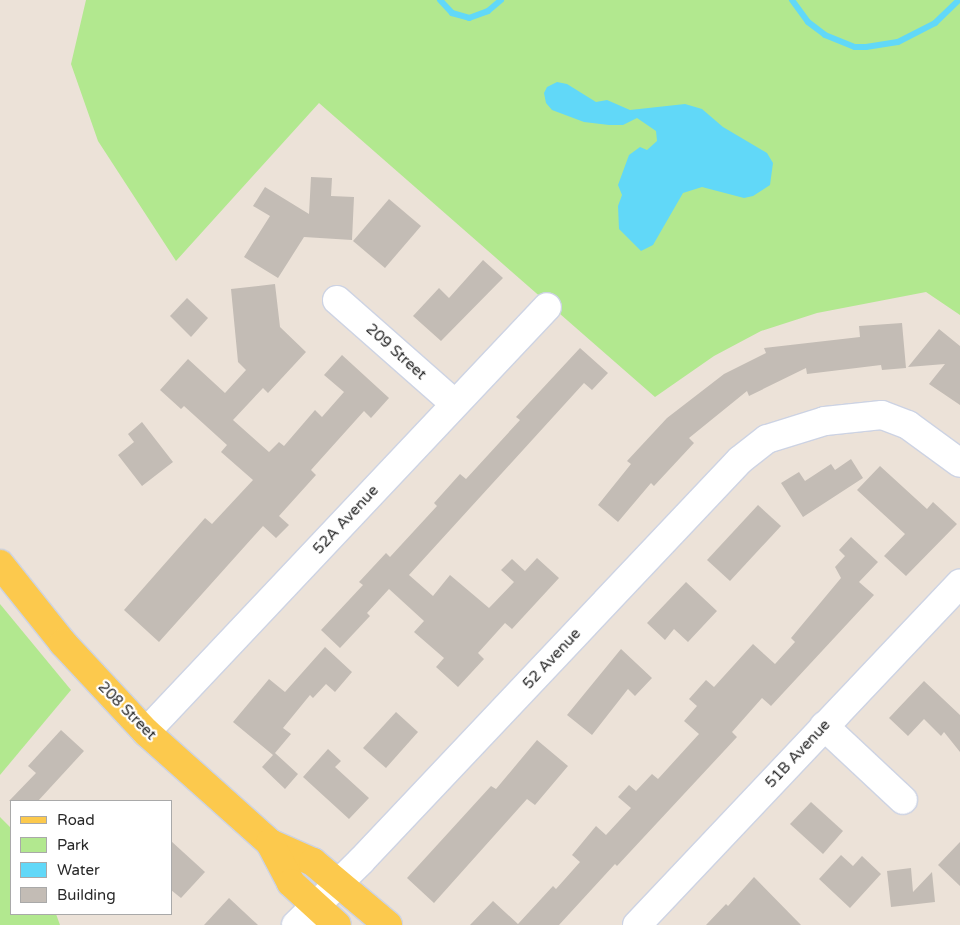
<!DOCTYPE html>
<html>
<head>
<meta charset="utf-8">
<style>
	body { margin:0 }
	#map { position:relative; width:960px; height:925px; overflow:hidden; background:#ece2d8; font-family:"Varela Round",sans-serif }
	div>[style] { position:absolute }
	.green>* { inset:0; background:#b2e88f }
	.water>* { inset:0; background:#61d8f8 }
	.stream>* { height:6px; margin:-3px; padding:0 3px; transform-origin:3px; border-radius:3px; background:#61d8f8 }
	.building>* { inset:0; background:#c3bcb5 }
	.roads { filter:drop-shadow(1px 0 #cdd3e3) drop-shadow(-1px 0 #cdd3e3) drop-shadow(0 1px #cdd3e3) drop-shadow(0 -1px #cdd3e3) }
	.minor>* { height:28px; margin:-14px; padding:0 14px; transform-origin:14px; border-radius:14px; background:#fff }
	.major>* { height:28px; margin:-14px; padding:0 14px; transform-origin:14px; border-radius:14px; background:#fcc94d }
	span { translate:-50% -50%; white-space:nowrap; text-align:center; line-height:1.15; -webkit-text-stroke:4.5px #fff; paint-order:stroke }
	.street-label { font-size:15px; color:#282828 }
	.legend { position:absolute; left:10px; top:800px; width:162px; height:115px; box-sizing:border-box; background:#fff; border:1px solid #a9a9a9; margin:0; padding:6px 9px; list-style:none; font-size:15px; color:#282828 }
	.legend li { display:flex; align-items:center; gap:10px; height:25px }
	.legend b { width:25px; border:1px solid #a9a9a9 }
</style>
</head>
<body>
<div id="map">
	<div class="green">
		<div style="clip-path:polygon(86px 0,960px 0,960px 315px,926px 292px,817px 313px,761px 331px,714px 356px,655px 397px,319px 103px,176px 261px,98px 141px,71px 64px)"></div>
		<div style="clip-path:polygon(0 604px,71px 690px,0 775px)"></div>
		<div style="clip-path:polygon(0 817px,11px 828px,11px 914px,56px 914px,60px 925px,0 925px)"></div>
	</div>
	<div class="water">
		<div style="clip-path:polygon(557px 82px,567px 84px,596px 102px,607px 100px,630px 110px,685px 104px,702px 109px,723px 127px,767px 153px,773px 163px,770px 185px,753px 196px,744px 198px,702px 187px,683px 193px,653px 245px,641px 251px,619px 229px,618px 206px,622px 195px,618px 185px,629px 155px,640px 147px,647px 150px,657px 141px,656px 131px,637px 118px,623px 125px,609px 125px,584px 122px,552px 110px,546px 103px,544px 93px,547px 87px)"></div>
	</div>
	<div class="stream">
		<div style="left:440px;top:0;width:18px;rotate:47deg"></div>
		<div style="left:452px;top:13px;width:18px;rotate:16deg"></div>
		<div style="left:469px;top:18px;width:20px;rotate:-20deg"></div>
		<div style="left:488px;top:11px;width:17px;rotate:-40deg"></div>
		<div style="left:792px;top:0;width:27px;rotate:54deg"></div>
		<div style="left:808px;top:22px;width:21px;rotate:37deg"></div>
		<div style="left:825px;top:35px;width:32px;rotate:22deg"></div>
		<div style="left:855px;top:47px;width:11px"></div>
		<div style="left:866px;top:47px;width:32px;rotate:-9deg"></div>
		<div style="left:898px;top:42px;width:42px;rotate:-27.2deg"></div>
		<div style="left:935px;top:23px;width:33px;rotate:-44deg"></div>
	</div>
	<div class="building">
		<div style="clip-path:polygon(311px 177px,332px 178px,331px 196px,354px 197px,352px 240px,304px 237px,278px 278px,244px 257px,270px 216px,253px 206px,265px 187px,309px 214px)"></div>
		<div style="clip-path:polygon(389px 199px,421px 226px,385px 268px,353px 241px)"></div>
		<div style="clip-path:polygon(483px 260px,503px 278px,441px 341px,413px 316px,439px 288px,449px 298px)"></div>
		<div style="clip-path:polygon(275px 284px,280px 327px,306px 352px,268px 393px,263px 388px,233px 420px,269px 452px,279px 442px,284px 446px,315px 410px,322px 417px,344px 392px,324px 375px,342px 355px,389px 398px,371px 418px,364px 411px,311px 470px,316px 475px,279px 516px,289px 525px,276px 538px,263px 526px,159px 642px,124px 610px,205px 518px,212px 524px,253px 480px,221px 452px,227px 445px,184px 406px,181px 409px,160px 390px,188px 359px,225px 393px,246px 370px,238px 362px,231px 289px)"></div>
		<div style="clip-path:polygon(187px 298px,208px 318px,191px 337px,170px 316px)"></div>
		<div style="clip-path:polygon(902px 323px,906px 368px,882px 370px,881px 365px,807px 374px,806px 368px,749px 396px,747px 391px,689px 438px,694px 443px,654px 486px,651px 483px,618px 522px,598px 505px,631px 464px,627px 461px,667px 418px,724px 374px,766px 353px,764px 348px,860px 337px,859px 326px)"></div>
		<div style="clip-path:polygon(939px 329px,960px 346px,960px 405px,929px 384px,945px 364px,908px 367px)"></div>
		<div style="clip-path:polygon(580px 348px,608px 373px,592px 390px,584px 383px,409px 575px,433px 596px,450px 575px,489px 608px,514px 582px,501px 570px,512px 559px,525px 571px,537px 558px,559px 578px,512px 629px,505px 623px,478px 653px,484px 659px,458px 687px,436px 667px,444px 658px,414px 632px,424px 621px,389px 589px,367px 613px,370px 616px,340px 648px,321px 630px,363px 585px,359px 582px,386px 553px,390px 557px,437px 506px,434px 503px,460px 474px,466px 479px,520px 420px,516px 417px)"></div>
		<div style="clip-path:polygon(142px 422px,173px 462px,142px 486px,118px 455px,134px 442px,128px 434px)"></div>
		<div style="clip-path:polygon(851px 459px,863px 478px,803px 517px,781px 483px,799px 472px,805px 481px,831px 464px,835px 470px)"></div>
		<div style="clip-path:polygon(880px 466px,927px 509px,933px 502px,957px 524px,906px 576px,884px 556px,905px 534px,857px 490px)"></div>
		<div style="clip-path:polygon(758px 505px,781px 526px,730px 581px,707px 560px)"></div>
		<div style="clip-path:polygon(851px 537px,878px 562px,859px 582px,874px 595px,771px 706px,762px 698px,732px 732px,737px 737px,617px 866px,615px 864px,559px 925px,470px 925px,493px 901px,518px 924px,553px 886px,556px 889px,580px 862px,572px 855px,596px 826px,606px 835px,631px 808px,618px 797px,629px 785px,636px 791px,652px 774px,658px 779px,699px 734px,684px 721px,697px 706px,689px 699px,706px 680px,714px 687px,753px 644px,775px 664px,795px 642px,791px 638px,841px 578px,835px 567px,845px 556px,839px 550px)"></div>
		<div style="clip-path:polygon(686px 582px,717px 611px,688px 642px,674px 629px,665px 640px,647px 623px)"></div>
		<div style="clip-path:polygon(325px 647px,352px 672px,335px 692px,326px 684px,313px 698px,310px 695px,283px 728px,291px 734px,275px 753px,298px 774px,285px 789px,262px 767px,273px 755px,233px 722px,269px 679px,285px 692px)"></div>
		<div style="clip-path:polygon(621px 649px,652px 678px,635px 696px,628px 689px,592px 735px,567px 715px)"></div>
		<div style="clip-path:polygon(924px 681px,960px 715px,960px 752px,944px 732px,941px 736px,924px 719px,908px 736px,889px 718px)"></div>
		<div style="clip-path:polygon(396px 712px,418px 732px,386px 768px,363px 748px)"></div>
		<div style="clip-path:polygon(61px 730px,84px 751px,38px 801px,9px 801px,36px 773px,28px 766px)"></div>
		<div style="clip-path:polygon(537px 740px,568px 766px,535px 805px,527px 799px,434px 903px,407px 878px,491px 786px,496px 789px)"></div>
		<div style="clip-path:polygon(328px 749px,341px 761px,335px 767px,369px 798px,349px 819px,303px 777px)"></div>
		<div style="clip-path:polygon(811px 802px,843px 831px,823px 854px,790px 824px)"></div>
		<div style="clip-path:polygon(171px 841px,205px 872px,181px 898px,171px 890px)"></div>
		<div style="clip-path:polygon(960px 842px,960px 886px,938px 865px)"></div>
		<div style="clip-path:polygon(841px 855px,853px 866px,862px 856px,881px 874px,850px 908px,819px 879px)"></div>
		<div style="clip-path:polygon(911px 868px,913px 892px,932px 872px,935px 902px,891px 907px,887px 871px)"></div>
		<div style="clip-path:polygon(754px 877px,801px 925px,706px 925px,726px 904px,728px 906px)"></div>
		<div style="clip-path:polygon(229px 898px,258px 925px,204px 925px)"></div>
	</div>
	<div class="roads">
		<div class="minor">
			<div style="left:337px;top:300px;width:157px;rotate:41.4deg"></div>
			<div style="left:824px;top:726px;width:108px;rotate:43.1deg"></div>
			<div style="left:146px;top:732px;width:584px;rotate:-46.66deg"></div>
			<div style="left:296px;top:925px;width:90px;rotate:-44.5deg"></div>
			<div style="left:360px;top:862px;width:553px;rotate:-46.61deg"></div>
			<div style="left:740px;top:460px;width:34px;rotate:-38deg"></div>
			<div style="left:767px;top:439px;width:61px;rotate:-17.2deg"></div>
			<div style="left:825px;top:421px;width:57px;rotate:-6deg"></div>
			<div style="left:882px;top:415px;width:28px;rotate:21deg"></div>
			<div style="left:908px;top:425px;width:64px;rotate:36.2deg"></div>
			<div style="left:637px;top:925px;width:470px;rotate:-46.6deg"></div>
		</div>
		<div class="major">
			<div style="left:0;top:564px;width:101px;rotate:51.4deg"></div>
			<div style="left:63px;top:643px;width:122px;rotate:47deg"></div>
			<div style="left:146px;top:732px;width:166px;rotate:41.8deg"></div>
			<div style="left:270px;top:843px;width:47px;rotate:23.8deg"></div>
			<div style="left:313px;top:862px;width:98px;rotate:40deg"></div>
			<div style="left:270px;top:843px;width:45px;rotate:62.3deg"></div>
			<div style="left:291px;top:883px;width:62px;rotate:42.4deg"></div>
		</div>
	</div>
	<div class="street-label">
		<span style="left:396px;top:352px;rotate:42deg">209 Street</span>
		<span style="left:346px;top:520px;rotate:-47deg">52A Avenue</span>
		<span style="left:552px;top:659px;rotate:-47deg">52 Avenue</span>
		<span style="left:127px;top:711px;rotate:45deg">208 Street</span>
		<span style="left:798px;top:754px;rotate:-47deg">51B Avenue</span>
	</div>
	<ul class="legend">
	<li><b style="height:6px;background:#fcc94d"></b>Road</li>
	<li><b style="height:14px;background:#b2e88f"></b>Park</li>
	<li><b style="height:14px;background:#61d8f8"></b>Water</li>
	<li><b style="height:14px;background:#c3bcb5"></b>Building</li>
	</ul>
</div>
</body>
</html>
